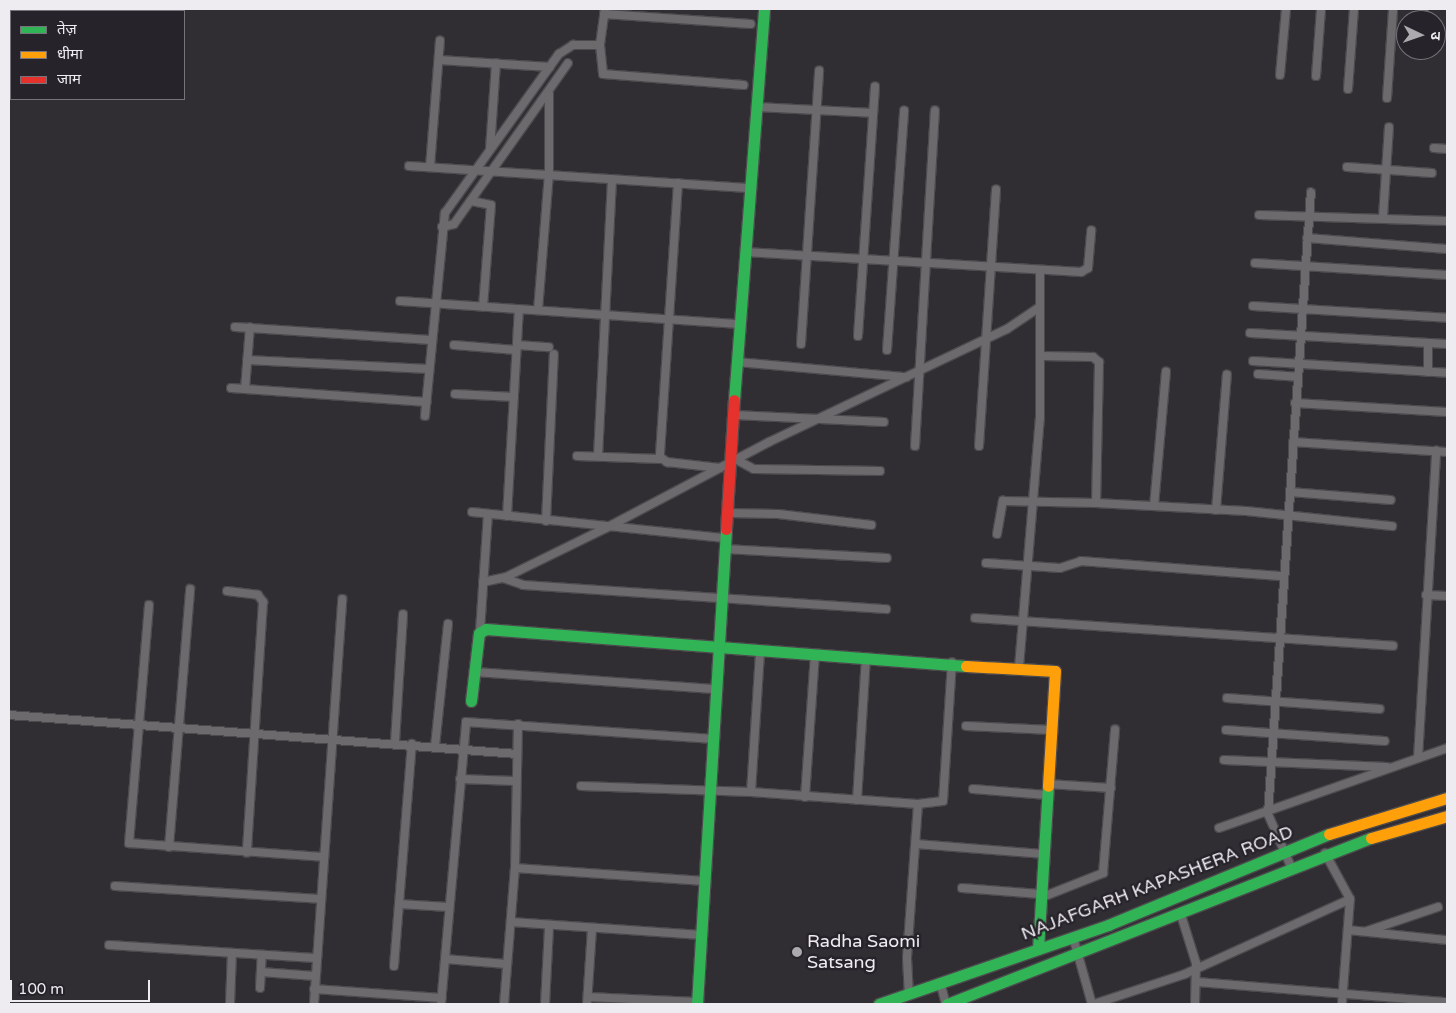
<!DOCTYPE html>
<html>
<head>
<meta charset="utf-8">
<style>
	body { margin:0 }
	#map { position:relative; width:1456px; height:1013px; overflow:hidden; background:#312e33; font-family:"Varela Round","Noto Sans Devanagari",sans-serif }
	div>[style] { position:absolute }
	.roads { filter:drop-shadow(1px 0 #4d4a4e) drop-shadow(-1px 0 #4d4a4e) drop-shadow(0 1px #4d4a4e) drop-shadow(0 -1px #4d4a4e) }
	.street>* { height:8px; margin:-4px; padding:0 4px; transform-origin:4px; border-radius:4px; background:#6d6a6e }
	.fast>* { height:11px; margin:-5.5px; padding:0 5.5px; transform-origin:5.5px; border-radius:5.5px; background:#30b455 }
	.slow>* { height:11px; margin:-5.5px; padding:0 5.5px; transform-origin:5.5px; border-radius:5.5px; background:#ff9f0a }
	.jam>* { height:11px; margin:-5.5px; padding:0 5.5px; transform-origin:5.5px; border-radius:5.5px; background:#e5322d }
	.dots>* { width:14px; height:14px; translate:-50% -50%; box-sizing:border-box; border:2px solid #27232a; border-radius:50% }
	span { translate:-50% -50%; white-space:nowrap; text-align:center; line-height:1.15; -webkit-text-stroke:5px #27232a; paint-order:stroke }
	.street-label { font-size:18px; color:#efecf1 }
	.poi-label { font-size:18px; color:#efecf1 }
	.left { translate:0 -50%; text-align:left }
	.frame { position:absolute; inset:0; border:10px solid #efecf1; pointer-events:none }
	.legend { position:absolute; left:10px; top:10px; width:175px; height:90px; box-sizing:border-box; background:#27232a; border:1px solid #77737a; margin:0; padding:6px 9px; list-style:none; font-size:15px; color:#efecf1 }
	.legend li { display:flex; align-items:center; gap:10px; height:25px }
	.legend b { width:25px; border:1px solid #77737a }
	.north { position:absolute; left:1396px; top:10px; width:50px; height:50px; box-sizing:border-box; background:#27232a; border:1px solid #77737a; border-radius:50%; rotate:93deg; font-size:14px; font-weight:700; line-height:20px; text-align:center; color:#efecf1 }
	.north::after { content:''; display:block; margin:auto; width:18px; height:22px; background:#acaaae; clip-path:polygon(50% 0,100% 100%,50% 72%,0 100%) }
	.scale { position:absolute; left:10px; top:980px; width:140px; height:22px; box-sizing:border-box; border:2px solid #efecf1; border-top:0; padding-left:6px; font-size:15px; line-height:18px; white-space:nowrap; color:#efecf1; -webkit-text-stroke:4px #27232a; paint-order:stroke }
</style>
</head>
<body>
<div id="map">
	<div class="roads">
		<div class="street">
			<div style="left:605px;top:9px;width:36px;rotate:98deg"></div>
			<div style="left:600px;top:45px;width:29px;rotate:84deg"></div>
			<div style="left:603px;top:74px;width:141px;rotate:4.5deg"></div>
			<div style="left:604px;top:14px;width:147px;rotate:3.9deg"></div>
			<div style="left:1424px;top:20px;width:11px;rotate:-90deg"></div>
			<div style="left:1421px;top:53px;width:3px;rotate:-72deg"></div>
			<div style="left:439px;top:60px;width:111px;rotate:3.6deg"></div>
			<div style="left:1280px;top:75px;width:66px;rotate:-84.8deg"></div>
			<div style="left:1316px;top:76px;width:67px;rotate:-85.7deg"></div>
			<div style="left:1348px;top:89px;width:80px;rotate:-85.7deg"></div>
			<div style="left:1387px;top:98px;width:89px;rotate:-86.1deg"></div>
			<div style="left:756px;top:107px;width:117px;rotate:2.9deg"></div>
			<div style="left:1434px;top:148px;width:13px;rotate:4deg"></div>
			<div style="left:490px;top:149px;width:86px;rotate:-86deg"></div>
			<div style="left:409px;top:166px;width:339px;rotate:3.7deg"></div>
			<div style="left:430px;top:167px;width:127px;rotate:-85.5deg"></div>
			<div style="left:1347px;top:167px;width:85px;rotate:4deg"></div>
			<div style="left:678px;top:183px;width:275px;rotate:93.8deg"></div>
			<div style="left:660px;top:457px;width:9px;rotate:36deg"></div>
			<div style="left:667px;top:462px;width:53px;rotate:6.5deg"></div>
			<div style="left:471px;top:201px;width:20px;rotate:11deg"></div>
			<div style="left:491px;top:205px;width:102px;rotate:94.5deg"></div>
			<div style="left:1259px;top:215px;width:188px;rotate:1.8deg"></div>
			<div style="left:1383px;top:217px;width:90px;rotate:-86.2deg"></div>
			<div style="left:442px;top:227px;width:12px;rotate:-14deg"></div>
			<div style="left:454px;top:224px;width:197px;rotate:-54.7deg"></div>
			<div style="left:1307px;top:238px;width:140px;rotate:4.5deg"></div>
			<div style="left:745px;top:252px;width:337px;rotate:3.4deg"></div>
			<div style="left:1081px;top:272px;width:8px;rotate:-30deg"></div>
			<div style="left:1088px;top:268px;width:38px;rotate:-85deg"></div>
			<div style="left:1255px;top:263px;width:192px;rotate:3.6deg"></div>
			<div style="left:400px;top:301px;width:340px;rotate:3.9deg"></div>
			<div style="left:1253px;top:306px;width:194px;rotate:3.5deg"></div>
			<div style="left:538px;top:310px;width:136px;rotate:-85.4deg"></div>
			<div style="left:549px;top:174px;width:80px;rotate:-90deg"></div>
			<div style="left:235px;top:327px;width:196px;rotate:3.8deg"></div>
			<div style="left:1250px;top:333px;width:197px;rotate:3.2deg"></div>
			<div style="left:858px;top:336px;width:250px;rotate:-86.1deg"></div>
			<div style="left:1428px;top:343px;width:29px;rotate:90deg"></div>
			<div style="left:801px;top:344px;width:274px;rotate:-86.2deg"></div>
			<div style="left:454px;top:345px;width:62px;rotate:4.6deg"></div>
			<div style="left:517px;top:345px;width:32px;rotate:4deg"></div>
			<div style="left:887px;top:350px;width:240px;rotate:-85.9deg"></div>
			<div style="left:1042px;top:356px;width:51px;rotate:1.1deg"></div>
			<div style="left:1093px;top:357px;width:8px;rotate:40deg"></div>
			<div style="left:1099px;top:362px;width:141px;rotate:91.2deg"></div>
			<div style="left:1096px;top:503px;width:150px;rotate:3.1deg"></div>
			<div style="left:1246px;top:511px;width:147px;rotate:5.9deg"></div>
			<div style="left:247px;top:360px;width:182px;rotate:2.8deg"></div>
			<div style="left:1253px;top:361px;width:194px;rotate:3.5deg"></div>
			<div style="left:737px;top:362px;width:170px;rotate:5.1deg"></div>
			<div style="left:1258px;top:374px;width:39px;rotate:4deg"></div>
			<div style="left:231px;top:388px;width:196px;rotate:4.1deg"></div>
			<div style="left:245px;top:389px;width:62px;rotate:-85.4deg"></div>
			<div style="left:455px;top:394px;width:59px;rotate:2.9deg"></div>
			<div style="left:1295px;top:403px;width:152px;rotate:3.4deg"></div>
			<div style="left:734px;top:415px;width:150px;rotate:2.7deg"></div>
			<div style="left:425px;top:416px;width:204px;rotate:-84.4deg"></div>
			<div style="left:445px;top:213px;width:196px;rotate:-54.4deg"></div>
			<div style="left:559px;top:54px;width:17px;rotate:-33deg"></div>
			<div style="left:573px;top:45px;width:27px"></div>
			<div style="left:1293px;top:442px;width:154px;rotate:3.7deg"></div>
			<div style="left:915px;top:446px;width:336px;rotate:-86.6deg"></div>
			<div style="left:979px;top:446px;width:257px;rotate:-86.2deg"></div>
			<div style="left:577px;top:456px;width:84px;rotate:2deg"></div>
			<div style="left:598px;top:456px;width:277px;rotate:-87.1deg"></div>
			<div style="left:737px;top:460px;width:19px;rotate:28deg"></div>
			<div style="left:754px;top:469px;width:126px;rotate:0.9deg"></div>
			<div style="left:1290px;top:492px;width:101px;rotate:4.5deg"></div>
			<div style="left:1154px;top:506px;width:135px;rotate:-84.9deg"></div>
			<div style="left:1216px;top:510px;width:136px;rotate:-85.4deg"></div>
			<div style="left:472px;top:512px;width:254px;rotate:5.9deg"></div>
			<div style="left:727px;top:513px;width:51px;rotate:1.1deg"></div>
			<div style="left:778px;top:514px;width:94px;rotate:6.7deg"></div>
			<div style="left:507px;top:516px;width:207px;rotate:-86.7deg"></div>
			<div style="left:546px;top:521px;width:167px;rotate:-87.3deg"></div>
			<div style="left:997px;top:534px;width:34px;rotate:-80deg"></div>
			<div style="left:1003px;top:501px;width:93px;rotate:1.2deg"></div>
			<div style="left:725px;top:549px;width:162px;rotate:3.2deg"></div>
			<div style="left:986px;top:563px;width:74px;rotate:3.9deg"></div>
			<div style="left:1060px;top:568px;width:22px;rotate:-18deg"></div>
			<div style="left:1081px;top:561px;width:202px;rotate:4.3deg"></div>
			<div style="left:503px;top:578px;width:21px;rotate:19deg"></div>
			<div style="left:523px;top:585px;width:364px;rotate:3.8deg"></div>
			<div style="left:483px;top:582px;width:24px;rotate:-12deg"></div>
			<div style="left:506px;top:577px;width:111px;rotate:-26.1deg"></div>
			<div style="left:606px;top:528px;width:184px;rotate:-27.8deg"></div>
			<div style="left:769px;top:442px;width:263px;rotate:-25.4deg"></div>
			<div style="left:1007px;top:329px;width:37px;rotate:-34deg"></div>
			<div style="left:227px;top:591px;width:31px;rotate:7deg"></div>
			<div style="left:258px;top:595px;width:9px;rotate:54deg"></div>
			<div style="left:263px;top:602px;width:251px;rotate:93.7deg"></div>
			<div style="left:1426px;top:595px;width:21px;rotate:3deg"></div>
			<div style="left:149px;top:605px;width:239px;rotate:94.8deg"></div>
			<div style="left:129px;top:843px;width:194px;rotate:4.1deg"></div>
			<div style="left:975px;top:618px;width:419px;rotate:3.8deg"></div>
			<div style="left:480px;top:631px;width:117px;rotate:-86.1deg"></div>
			<div style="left:1019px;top:667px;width:250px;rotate:-85.2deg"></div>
			<div style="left:1040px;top:418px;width:145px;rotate:-90deg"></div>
			<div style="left:476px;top:672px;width:241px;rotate:4.1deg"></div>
			<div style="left:1227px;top:698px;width:153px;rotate:4.1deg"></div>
			<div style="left:9px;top:715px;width:509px;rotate:4.39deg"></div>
			<div style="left:966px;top:726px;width:86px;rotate:2.7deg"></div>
			<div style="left:1226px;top:730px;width:159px;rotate:4deg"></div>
			<div style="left:395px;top:742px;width:128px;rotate:-86.4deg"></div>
			<div style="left:435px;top:746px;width:123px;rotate:-83.9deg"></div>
			<div style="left:1418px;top:758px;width:308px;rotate:-86.6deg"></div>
			<div style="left:1224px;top:760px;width:163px;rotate:2.5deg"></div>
			<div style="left:460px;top:779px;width:55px;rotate:2.1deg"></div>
			<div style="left:1048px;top:784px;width:63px;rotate:3.6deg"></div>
			<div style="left:581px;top:786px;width:170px;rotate:2deg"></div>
			<div style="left:751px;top:792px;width:167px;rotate:4.1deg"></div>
			<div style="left:918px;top:804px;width:154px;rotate:94.1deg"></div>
			<div style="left:907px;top:958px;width:35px;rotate:87deg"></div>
			<div style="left:973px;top:789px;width:74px;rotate:4.6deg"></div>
			<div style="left:751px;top:792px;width:140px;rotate:-86.3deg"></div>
			<div style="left:805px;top:797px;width:142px;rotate:-86deg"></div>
			<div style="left:857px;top:800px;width:143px;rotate:-86.4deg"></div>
			<div style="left:918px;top:804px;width:25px;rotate:-7deg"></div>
			<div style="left:943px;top:801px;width:139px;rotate:-86.3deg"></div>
			<div style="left:1219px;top:828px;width:242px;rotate:-19.3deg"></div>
			<div style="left:916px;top:844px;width:126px;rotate:4.5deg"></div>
			<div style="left:169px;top:847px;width:259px;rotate:-85.3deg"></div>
			<div style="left:1325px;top:853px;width:52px;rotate:61.5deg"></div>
			<div style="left:1350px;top:899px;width:105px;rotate:94.4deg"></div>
			<div style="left:515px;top:868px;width:190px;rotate:3.9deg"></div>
			<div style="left:1292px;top:869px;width:60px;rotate:-113.6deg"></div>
			<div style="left:1268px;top:814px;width:623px;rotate:-86.05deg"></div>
			<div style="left:115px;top:886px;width:205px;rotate:3.6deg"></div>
			<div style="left:962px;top:888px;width:78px;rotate:4.4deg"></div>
			<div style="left:1040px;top:898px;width:68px;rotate:-21.6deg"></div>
			<div style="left:1103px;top:873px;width:144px;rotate:-85.2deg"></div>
			<div style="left:399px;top:904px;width:49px;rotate:3.5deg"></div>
			<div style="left:1181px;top:915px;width:50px;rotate:72.6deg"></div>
			<div style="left:1196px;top:963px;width:41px;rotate:91.4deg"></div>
			<div style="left:511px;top:922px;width:191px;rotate:3.9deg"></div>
			<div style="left:1348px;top:930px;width:100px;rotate:5.8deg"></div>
			<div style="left:1367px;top:931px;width:75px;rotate:-18.7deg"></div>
			<div style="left:1073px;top:937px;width:70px;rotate:74.2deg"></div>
			<div style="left:109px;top:945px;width:206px;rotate:3.6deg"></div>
			<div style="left:445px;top:959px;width:61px;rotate:4.7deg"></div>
			<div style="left:394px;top:966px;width:223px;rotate:-85.4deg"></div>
			<div style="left:261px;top:972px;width:54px;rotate:4.2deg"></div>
			<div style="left:940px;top:982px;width:23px;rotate:75deg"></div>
			<div style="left:1197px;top:982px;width:251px;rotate:4.6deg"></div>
			<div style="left:260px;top:988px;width:33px;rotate:-87deg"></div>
			<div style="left:314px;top:989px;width:128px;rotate:4deg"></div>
			<div style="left:588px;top:997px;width:109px;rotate:2.6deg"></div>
			<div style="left:230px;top:1004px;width:51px;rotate:-87.8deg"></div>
			<div style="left:314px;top:1004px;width:406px;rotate:-86deg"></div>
			<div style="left:441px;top:1004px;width:283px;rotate:-84.9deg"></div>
			<div style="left:466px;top:722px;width:248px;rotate:3.9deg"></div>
			<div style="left:504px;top:1004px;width:136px;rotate:-85.4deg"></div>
			<div style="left:515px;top:868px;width:144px;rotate:-88.8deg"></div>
			<div style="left:545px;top:1004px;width:77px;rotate:-87deg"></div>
			<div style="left:587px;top:1004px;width:76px;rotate:-86.2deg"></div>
			<div style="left:1094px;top:1004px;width:96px;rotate:-18.2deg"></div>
			<div style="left:1185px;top:974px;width:181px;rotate:-24.4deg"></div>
		</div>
		<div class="fast">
			<div style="left:734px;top:400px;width:392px;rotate:-85.6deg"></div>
			<div style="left:471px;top:701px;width:68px;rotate:-83.3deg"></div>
			<div style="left:479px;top:633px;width:8px;rotate:-30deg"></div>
			<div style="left:486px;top:629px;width:481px;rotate:4.4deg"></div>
			<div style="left:1038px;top:949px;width:163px;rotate:-86.5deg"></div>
			<div style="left:697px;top:1004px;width:476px;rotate:-86.5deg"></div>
			<div style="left:879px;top:1004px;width:242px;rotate:-19deg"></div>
			<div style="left:1108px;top:925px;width:239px;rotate:-22.4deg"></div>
			<div style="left:947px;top:1004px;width:455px;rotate:-21.4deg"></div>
		</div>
		<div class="slow">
			<div style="left:966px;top:666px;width:89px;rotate:3.2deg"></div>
			<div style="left:1055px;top:671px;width:115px;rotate:93.5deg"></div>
			<div style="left:1329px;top:834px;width:123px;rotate:-17deg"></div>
			<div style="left:1371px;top:838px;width:79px;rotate:-16.1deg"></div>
		</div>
		<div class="jam">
			<div style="left:726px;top:529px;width:129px;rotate:-86.5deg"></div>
		</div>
	</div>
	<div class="dots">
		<div style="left:797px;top:952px;background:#acaaae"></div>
	</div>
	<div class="street-label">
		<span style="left:1157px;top:883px;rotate:-21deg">NAJAFGARH KAPASHERA ROAD</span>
	</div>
	<div class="poi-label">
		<span class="left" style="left:807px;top:952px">Radha Saomi<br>Satsang</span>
	</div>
	<div class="frame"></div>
	<ul class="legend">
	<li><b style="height:6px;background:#30b455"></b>तेज़</li>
	<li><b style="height:6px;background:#ff9f0a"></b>धीमा</li>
	<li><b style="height:6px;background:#e5322d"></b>जाम</li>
	</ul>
	<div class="north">उ</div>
	<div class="scale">100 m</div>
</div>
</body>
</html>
